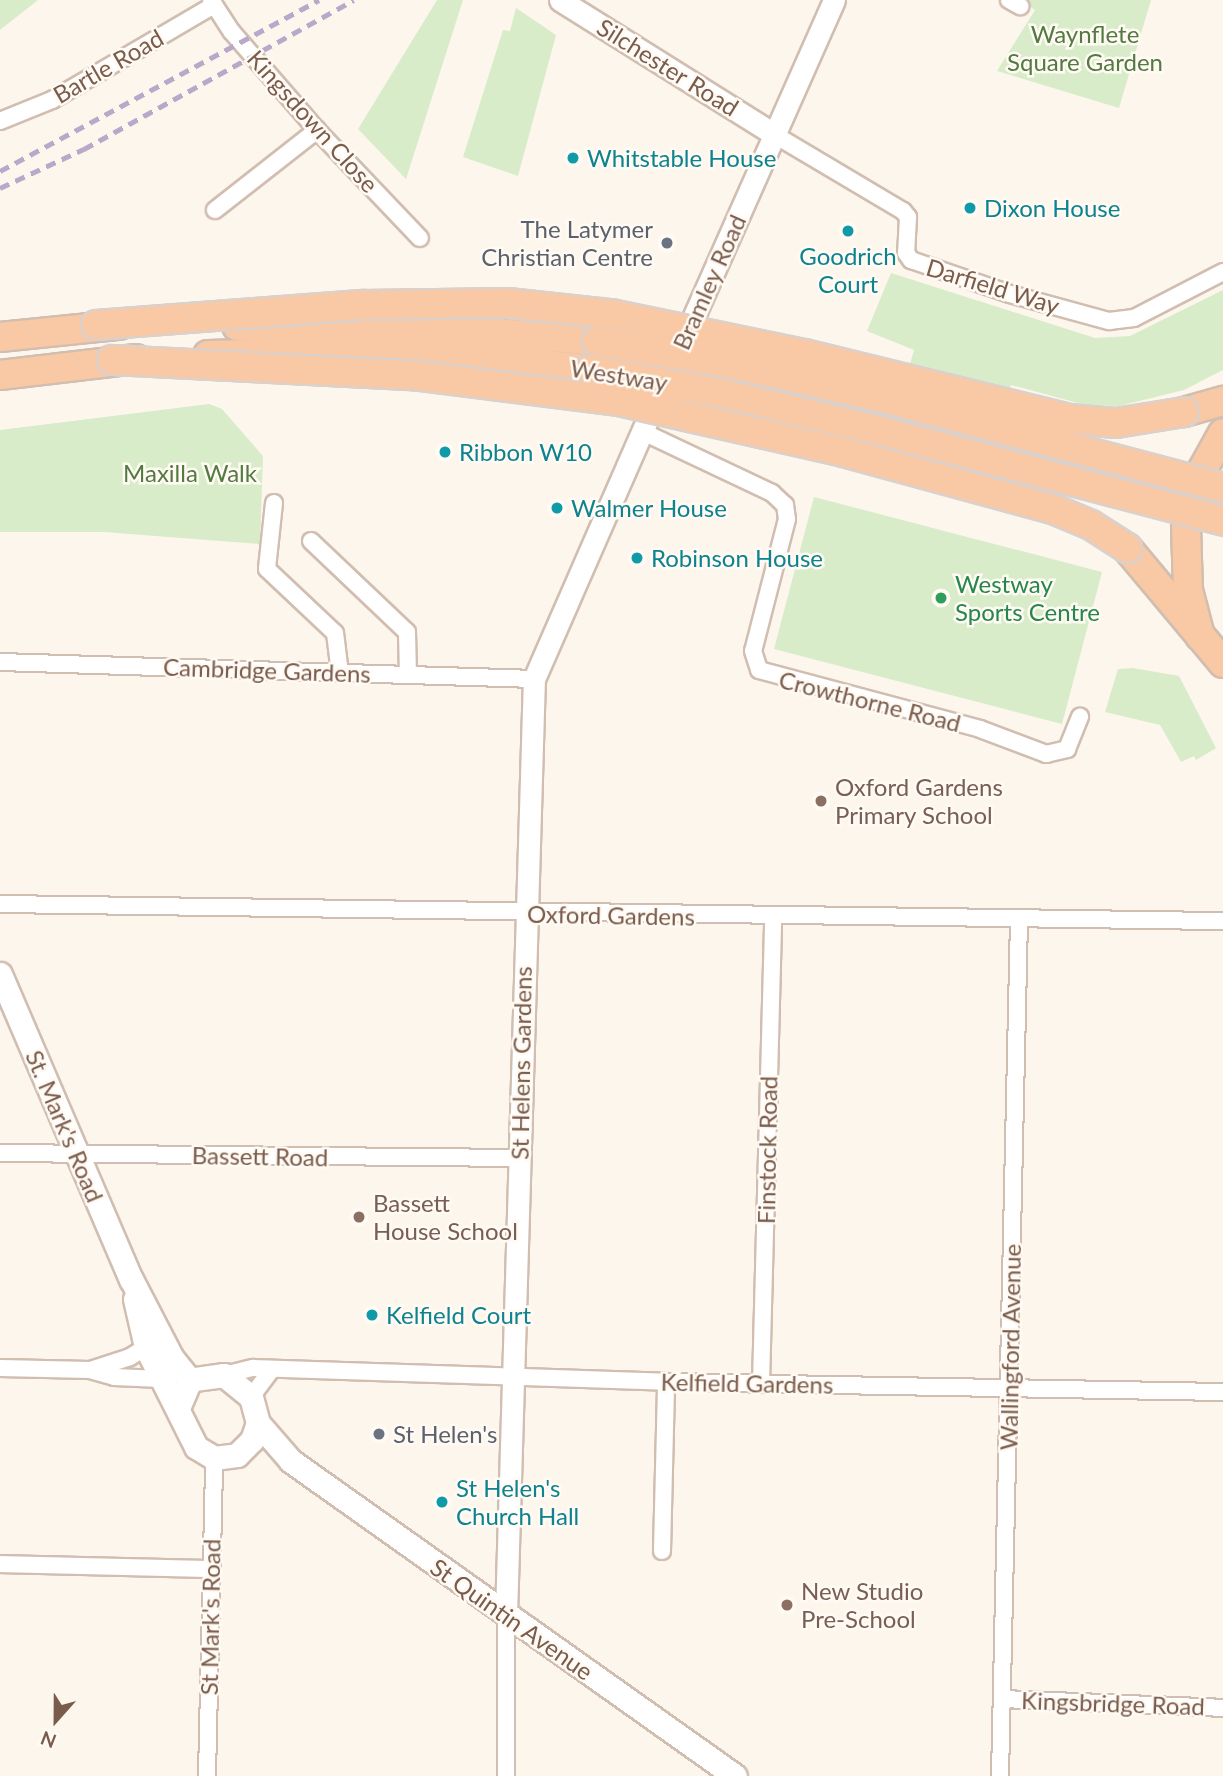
<!DOCTYPE html>
<html>
<head>
<meta charset="utf-8">
<style>
	body { margin:0 }
	#map { position:relative; width:1223px; height:1776px; overflow:hidden; background:#fdf6ec; font-family:Lato,sans-serif }
	div>[style] { position:absolute }
	.green>* { inset:0; background:#d8ecc9 }
	.roads { filter:drop-shadow(2px 0 #d1beb0) drop-shadow(-2px 0 #d1beb0) drop-shadow(0 2px #d1beb0) drop-shadow(0 -2px #d1beb0) }
	.minor>* { height:16px; margin:-8px; padding:0 8px; transform-origin:8px; border-radius:8px; background:#fff }
	.tertiary>* { height:21px; margin:-10.5px; padding:0 10.5px; transform-origin:10.5px; border-radius:10.5px; background:#fff }
	.secondary>* { height:23px; margin:-11.5px; padding:0 11.5px; transform-origin:11.5px; border-radius:11.5px; background:#fff }
	.trunk>* { height:28px; margin:-14px; padding:0 14px; transform-origin:14px; border-radius:14px; background:#f9c8a4 }
	.rail>* { height:5px; margin-top:-2.5px; transform-origin:0; background:repeating-linear-gradient(90deg,#b9a8c9 0 10px,transparent 0 17px) }
	.bridges { filter:drop-shadow(2px 0 #dad1cd) drop-shadow(-2px 0 #dad1cd) drop-shadow(0 2px #dad1cd) drop-shadow(0 -2px #dad1cd) }
	.trunk-bridge>* { height:28px; margin:-14px; padding:0 14px; transform-origin:14px; border-radius:14px; background:#f9c8a4 }
	.dots>* { width:19px; height:19px; translate:-50% -50%; box-sizing:border-box; border:4px solid #fffaf3; border-radius:50% }
	span { translate:-50% -50%; white-space:nowrap; text-align:center; line-height:1.15; -webkit-text-stroke:5px #fffaf3; paint-order:stroke }
	.park-label { font-size:24px; color:#537a41 }
	.street-label { font-size:24px; color:#7a5c4d }
	.culture-label { font-size:24px; color:#0d838f }
	.left { translate:0 -50%; text-align:left }
	.worship-label { font-size:24px; color:#5b616d }
	.right { translate:-100% -50%; text-align:right }
	.leisure-label { font-size:24px; color:#27864d }
	.education-label { font-size:24px; color:#785e54 }
	.north { position:absolute; left:21px; top:1685px; width:70px; height:70px; -webkit-text-stroke:5px #fffaf3; paint-order:stroke; rotate:201deg; font-size:19px; font-weight:700; line-height:28px; text-align:center; color:#7a5c4d }
	.north::after { content:''; display:block; margin:auto; width:24px; height:32px; background:#7a5c4d; clip-path:polygon(50% 0,100% 100%,50% 72%,0 100%) }
</style>
</head>
<body>
<div id="map">
	<div class="green">
		<div style="clip-path:polygon(0 0,38px 0,0 30px)"></div>
		<div style="clip-path:polygon(437px 0,463px 0,406px 179px,358px 129px)"></div>
		<div style="clip-path:polygon(1020px 0,1151px 0,1119px 108px,997px 71px,1035px 10px)"></div>
		<div style="clip-path:polygon(516px 8px,556px 35px,518px 176px,463px 157px,503px 30px,510px 31px)"></div>
		<div style="clip-path:polygon(891px 273px,1095px 338px,1130px 336px,1223px 290px,1223px 370px,1184px 390px,1119px 406px,1085px 405px,1011px 385px,994px 441px,896px 413px,914px 350px,867px 331px)"></div>
		<div style="clip-path:polygon(209px 404px,222px 409px,263px 456px,260px 544px,104px 532px,0 532px,0 430px)"></div>
		<div style="clip-path:polygon(814px 497px,1102px 572px,1062px 724px,774px 649px)"></div>
		<div style="clip-path:polygon(1133px 668px,1179px 676px,1216px 748px,1196px 760px,1194px 756px,1181px 762px,1160px 725px,1105px 712px,1118px 669px)"></div>
	</div>
	<div class="roads">
		<div class="minor">
			<div style="left:211px;top:0;width:38px;rotate:57deg"></div>
			<div style="left:232px;top:32px;width:130px;rotate:49.1deg"></div>
			<div style="left:317px;top:130px;width:149px;rotate:46.4deg"></div>
			<div style="left:1009px;top:0;width:13px;rotate:29deg"></div>
			<div style="left:0;top:121px;width:56px;rotate:-22deg"></div>
			<div style="left:52px;top:100px;width:188px;rotate:-30.4deg"></div>
			<div style="left:775px;top:135px;width:149px;rotate:30.7deg"></div>
			<div style="left:903px;top:211px;width:8px;rotate:50deg"></div>
			<div style="left:908px;top:217px;width:36px;rotate:93deg"></div>
			<div style="left:906px;top:253px;width:9px;rotate:54deg"></div>
			<div style="left:911px;top:260px;width:105px;rotate:19deg"></div>
			<div style="left:1010px;top:294px;width:103px;rotate:15.3deg"></div>
			<div style="left:1109px;top:321px;width:25px;rotate:-7deg"></div>
			<div style="left:1134px;top:318px;width:100px;rotate:-27.3deg"></div>
			<div style="left:215px;top:210px;width:130px;rotate:-38.1deg"></div>
			<div style="left:641px;top:431px;width:145px;rotate:25.3deg"></div>
			<div style="left:772px;top:493px;width:18px;rotate:43deg"></div>
			<div style="left:785px;top:505px;width:14px;rotate:82deg"></div>
			<div style="left:787px;top:519px;width:136px;rotate:104.4deg"></div>
			<div style="left:753px;top:651px;width:20px;rotate:72deg"></div>
			<div style="left:759px;top:670px;width:229px;rotate:14.9deg"></div>
			<div style="left:980px;top:729px;width:71px;rotate:20.7deg"></div>
			<div style="left:1046px;top:754px;width:22px;rotate:-13deg"></div>
			<div style="left:1067px;top:749px;width:35px;rotate:-68deg"></div>
			<div style="left:274px;top:503px;width:66px;rotate:96.1deg"></div>
			<div style="left:267px;top:569px;width:93px;rotate:43.3deg"></div>
			<div style="left:335px;top:633px;width:40px;rotate:82.9deg"></div>
			<div style="left:311px;top:541px;width:132px;rotate:43.5deg"></div>
			<div style="left:407px;top:632px;width:43px;rotate:88.7deg"></div>
			<div style="left:0;top:662px;width:534px;rotate:1.82deg"></div>
			<div style="left:0;top:904px;width:1223px;rotate:0.8deg"></div>
			<div style="left:0;top:1153px;width:519px;rotate:0.55deg"></div>
			<div style="left:0;top:1368px;width:90px;rotate:1.3deg"></div>
			<div style="left:90px;top:1370px;width:25px;rotate:16deg"></div>
			<div style="left:114px;top:1377px;width:47px;rotate:2.4deg"></div>
			<div style="left:90px;top:1370px;width:42px;rotate:-18deg"></div>
			<div style="left:130px;top:1357px;width:19px;rotate:-32deg"></div>
			<div style="left:224px;top:1375px;width:30px;rotate:-14deg"></div>
			<div style="left:253px;top:1368px;width:413px;rotate:1.9deg"></div>
			<div style="left:666px;top:1382px;width:557px;rotate:1.03deg"></div>
			<div style="left:761px;top:1384px;width:467px;rotate:-88.5deg"></div>
			<div style="left:251px;top:1397px;width:34px;rotate:-53deg"></div>
			<div style="left:662px;top:1551px;width:169px;rotate:-88.6deg"></div>
			<div style="left:0;top:1564px;width:210px;rotate:1.4deg"></div>
			<div style="left:506px;top:1615px;width:161px;rotate:90deg"></div>
			<div style="left:1002px;top:1699px;width:221px;rotate:2.3deg"></div>
			<div style="left:207px;top:1776px;width:318px;rotate:-88.7deg"></div>
			<div style="left:1000px;top:1776px;width:858px;rotate:-88.73deg"></div>
		</div>
		<div class="tertiary">
			<div style="left:560px;top:0;width:254px;rotate:32.1deg"></div>
			<div style="left:682px;top:343px;width:375px;rotate:-66.1deg"></div>
			<div style="left:506px;top:1615px;width:936px;rotate:-88.29deg"></div>
			<div style="left:534px;top:679px;width:308px;rotate:-66.4deg"></div>
		</div>
		<div class="secondary">
			<div style="left:0;top:974px;width:332px;rotate:66.8deg"></div>
			<div style="left:131px;top:1279px;width:89px;rotate:62.6deg"></div>
			<div style="left:172px;top:1358px;width:28px;rotate:51deg"></div>
			<div style="left:135px;top:1299px;width:49px;rotate:77.1deg"></div>
			<div style="left:146px;top:1347px;width:112px;rotate:63.4deg"></div>
			<div style="left:196px;top:1447px;width:21px;rotate:31deg"></div>
			<div style="left:214px;top:1458px;width:23px;rotate:-7deg"></div>
			<div style="left:237px;top:1455px;width:21px;rotate:-45deg"></div>
			<div style="left:252px;top:1440px;width:18px;rotate:-71deg"></div>
			<div style="left:258px;top:1423px;width:27px;rotate:-105deg"></div>
			<div style="left:251px;top:1397px;width:35px;rotate:-141deg"></div>
			<div style="left:224px;top:1375px;width:34px;rotate:172deg"></div>
			<div style="left:190px;top:1380px;width:30px;rotate:113deg"></div>
			<div style="left:258px;top:1423px;width:50px;rotate:49deg"></div>
			<div style="left:291px;top:1461px;width:544px;rotate:35.35deg"></div>
		</div>
		<div class="trunk">
			<div style="left:237px;top:326px;width:180px"></div>
			<div style="left:417px;top:326px;width:181px;rotate:4.8deg"></div>
			<div style="left:0;top:337px;width:120px;rotate:-5.8deg"></div>
			<div style="left:208px;top:355px;width:200px;rotate:-1.4deg"></div>
			<div style="left:408px;top:350px;width:183px;rotate:6deg"></div>
			<div style="left:0;top:375px;width:137px;rotate:-6.7deg"></div>
			<div style="left:1184px;top:412px;width:41px;rotate:-15.8deg"></div>
			<div style="left:1127px;top:548px;width:150px;rotate:50.1deg"></div>
			<div style="left:1200px;top:636px;width:48px;rotate:-104.6deg"></div>
			<div style="left:1188px;top:590px;width:65px;rotate:-91.8deg"></div>
			<div style="left:1186px;top:525px;width:59px;rotate:-73.1deg"></div>
			<div style="left:1203px;top:469px;width:41px;rotate:-60.9deg"></div>
		</div>
	</div>
	<div class="rail">
		<div style="left:0;top:171px;width:362px;rotate:-28.2deg"></div>
		<div style="left:0;top:188px;width:93px;rotate:-24.9deg"></div>
		<div style="left:84px;top:149px;width:308px;rotate:-28.9deg"></div>
	</div>
	<div class="bridges">
		<div class="trunk-bridge">
			<div style="left:96px;top:325px;width:269px;rotate:-4.3deg"></div>
			<div style="left:364px;top:305px;width:144px;rotate:-0.8deg"></div>
			<div style="left:508px;top:303px;width:104px;rotate:6.1deg"></div>
			<div style="left:611px;top:314px;width:198px;rotate:11.7deg"></div>
			<div style="left:805px;top:354px;width:272px;rotate:13.8deg"></div>
			<div style="left:1069px;top:419px;width:47px;rotate:4.9deg"></div>
			<div style="left:1116px;top:423px;width:69px;rotate:-9.2deg"></div>
			<div style="left:597px;top:341px;width:147px;rotate:9.8deg"></div>
			<div style="left:742px;top:366px;width:149px;rotate:12.8deg"></div>
			<div style="left:887px;top:399px;width:348px;rotate:14.8deg"></div>
			<div style="left:112px;top:360px;width:301px;rotate:2.9deg"></div>
			<div style="left:413px;top:375px;width:208px;rotate:7.2deg"></div>
			<div style="left:619px;top:401px;width:230px;rotate:12.8deg"></div>
			<div style="left:843px;top:452px;width:218px;rotate:15.2deg"></div>
			<div style="left:1053px;top:509px;width:41px;rotate:22.8deg"></div>
			<div style="left:1091px;top:525px;width:43px;rotate:32.6deg"></div>
			<div style="left:590px;top:369px;width:142px;rotate:10.5deg"></div>
			<div style="left:730px;top:395px;width:155px;rotate:13.4deg"></div>
			<div style="left:881px;top:431px;width:354px;rotate:14.7deg"></div>
		</div>
	</div>
	<div class="dots">
		<div style="left:573px;top:158px;background:#0f9aa8"></div>
		<div style="left:970px;top:208px;background:#0f9aa8"></div>
		<div style="left:848px;top:231px;background:#0f9aa8"></div>
		<div style="left:667px;top:243px;background:#6b7280"></div>
		<div style="left:445px;top:452px;background:#0f9aa8"></div>
		<div style="left:557px;top:508px;background:#0f9aa8"></div>
		<div style="left:637px;top:558px;background:#0f9aa8"></div>
		<div style="left:941px;top:598px;background:#2e9e5b"></div>
		<div style="left:821px;top:801px;background:#8d6e63"></div>
		<div style="left:359px;top:1217px;background:#8d6e63"></div>
		<div style="left:372px;top:1315px;background:#0f9aa8"></div>
		<div style="left:379px;top:1434px;background:#6b7280"></div>
		<div style="left:442px;top:1502px;background:#0f9aa8"></div>
		<div style="left:787px;top:1605px;background:#8d6e63"></div>
	</div>
	<div class="park-label">
		<span style="left:1085px;top:48px">Waynflete<br>Square Garden</span>
		<span style="left:190px;top:473px">Maxilla Walk</span>
	</div>
	<div class="street-label">
		<span style="left:108px;top:66px;rotate:-30deg">Bartle Road</span>
		<span style="left:668px;top:67px;rotate:32deg">Silchester Road</span>
		<span style="left:313px;top:121px;rotate:48deg">Kingsdown Close</span>
		<span style="left:709px;top:282px;rotate:-66deg">Bramley Road</span>
		<span style="left:993px;top:286px;rotate:17deg">Darfield Way</span>
		<span style="left:619px;top:375px;rotate:9deg">Westway</span>
		<span style="left:267px;top:670px;rotate:2deg">Cambridge Gardens</span>
		<span style="left:870px;top:701px;rotate:14deg">Crowthorne Road</span>
		<span style="left:611px;top:915px;rotate:1deg">Oxford Gardens</span>
		<span style="left:521px;top:1063px;rotate:-89deg">St Helens Gardens</span>
		<span style="left:65px;top:1126px;rotate:67deg">St. Mark's Road</span>
		<span style="left:767px;top:1150px;rotate:-89deg">Finstock Road</span>
		<span style="left:260px;top:1156px;rotate:1deg">Bassett Road</span>
		<span style="left:1010px;top:1347px;rotate:-89deg">Wallingford Avenue</span>
		<span style="left:747px;top:1383px;rotate:1deg">Kelfield Gardens</span>
		<span style="left:210px;top:1617px;rotate:-89deg">St Mark's Road</span>
		<span style="left:512px;top:1619px;rotate:35deg">St Quintin Avenue</span>
		<span style="left:1113px;top:1703px;rotate:2deg">Kingsbridge Road</span>
	</div>
	<div class="culture-label">
		<span class="left" style="left:587px;top:158px">Whitstable House</span>
		<span class="left" style="left:984px;top:208px">Dixon House</span>
		<span style="left:848px;top:270px">Goodrich<br>Court</span>
		<span class="left" style="left:459px;top:452px">Ribbon W10</span>
		<span class="left" style="left:571px;top:508px">Walmer House</span>
		<span class="left" style="left:651px;top:558px">Robinson House</span>
		<span class="left" style="left:386px;top:1315px">Kelfield Court</span>
		<span class="left" style="left:456px;top:1502px">St Helen's<br>Church Hall</span>
	</div>
	<div class="worship-label">
		<span class="right" style="left:653px;top:243px">The Latymer<br>Christian Centre</span>
		<span class="left" style="left:393px;top:1434px">St Helen's</span>
	</div>
	<div class="leisure-label">
		<span class="left" style="left:955px;top:598px">Westway<br>Sports Centre</span>
	</div>
	<div class="education-label">
		<span class="left" style="left:835px;top:801px">Oxford Gardens<br>Primary School</span>
		<span class="left" style="left:373px;top:1217px">Bassett<br>House School</span>
		<span class="left" style="left:801px;top:1605px">New Studio<br>Pre-School</span>
	</div>
	<div class="north">N</div>
</div>
</body>
</html>
